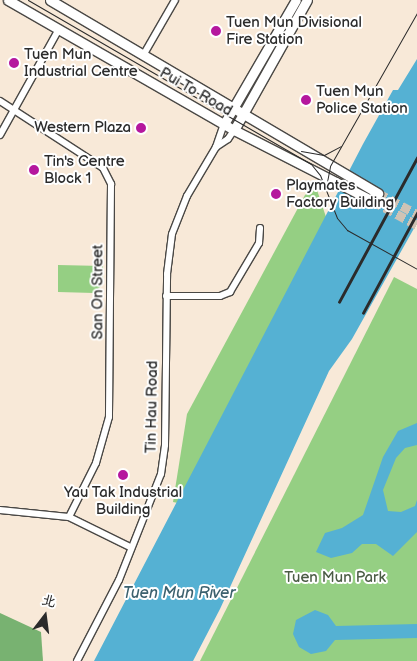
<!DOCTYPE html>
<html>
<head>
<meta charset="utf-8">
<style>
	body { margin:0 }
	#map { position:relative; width:417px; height:661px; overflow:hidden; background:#f8e9d8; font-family:"Balsamiq Sans","LXGW WenKai TC",sans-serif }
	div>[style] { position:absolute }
	.green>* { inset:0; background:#95cf83 }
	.forest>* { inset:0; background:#78b271 }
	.water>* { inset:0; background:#55b1d3 }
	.secondary-tunnel>* { height:9px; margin-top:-4.5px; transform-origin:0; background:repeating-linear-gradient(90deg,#cfc3b5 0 9px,transparent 0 13.5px) }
	.roads { filter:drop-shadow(1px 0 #4a4845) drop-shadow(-1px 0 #4a4845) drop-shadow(0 1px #4a4845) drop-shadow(0 -1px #4a4845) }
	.minor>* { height:6px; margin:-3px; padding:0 3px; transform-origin:3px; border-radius:3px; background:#fff }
	.secondary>* { height:9px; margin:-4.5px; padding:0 4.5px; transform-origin:4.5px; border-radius:4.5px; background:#fff }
	.tram>* { height:1px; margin:-0.5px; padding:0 0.5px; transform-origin:0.5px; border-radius:0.5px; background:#2b2b2b }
	.rail>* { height:2.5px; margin:-1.25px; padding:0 1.25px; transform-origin:1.25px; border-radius:1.25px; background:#2b2b2b }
	.dots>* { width:14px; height:14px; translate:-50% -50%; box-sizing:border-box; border:2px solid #fff; border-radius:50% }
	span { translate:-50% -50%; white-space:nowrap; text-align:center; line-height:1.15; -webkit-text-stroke:4px #fff; paint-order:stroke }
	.poi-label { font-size:15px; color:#2b2b2b }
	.left { translate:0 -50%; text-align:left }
	.right { translate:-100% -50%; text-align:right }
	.street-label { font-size:15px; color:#2b2b2b }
	.park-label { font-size:15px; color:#4b5c45 }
	.water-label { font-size:16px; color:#3c616e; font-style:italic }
	.north { position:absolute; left:20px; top:591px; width:50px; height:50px; -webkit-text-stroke:4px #fff; paint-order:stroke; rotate:15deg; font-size:14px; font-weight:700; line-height:20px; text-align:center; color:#2b2b2b }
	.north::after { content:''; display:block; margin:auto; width:18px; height:22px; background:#2b2b2b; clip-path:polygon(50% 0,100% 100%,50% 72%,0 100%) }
</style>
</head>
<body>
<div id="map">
	<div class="green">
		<div style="clip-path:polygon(316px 187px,326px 217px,178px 503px,173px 502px,187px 414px,305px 195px)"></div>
		<div style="clip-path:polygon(58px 265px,103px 266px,103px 284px,94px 293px,58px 292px)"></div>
		<div style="clip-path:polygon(394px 277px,417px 289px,417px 661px,200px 661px)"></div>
	</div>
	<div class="forest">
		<div style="clip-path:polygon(0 613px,41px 632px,43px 661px,0 661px)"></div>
	</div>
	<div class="water">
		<div style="clip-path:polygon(417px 59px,417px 223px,352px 339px,329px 371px,220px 609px,193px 661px,94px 661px,363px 144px,393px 90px,398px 90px)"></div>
		<div style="clip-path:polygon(417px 423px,417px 445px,405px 448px,396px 458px,383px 490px,388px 511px,401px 512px,415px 506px,417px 500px,417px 532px,393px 556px,376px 544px,362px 544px,352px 553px,331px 558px,316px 552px,325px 533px,342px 528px,363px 515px,383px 457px,398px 431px)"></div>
		<div style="clip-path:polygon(315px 610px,328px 615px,336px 626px,417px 624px,417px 638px,335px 640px,326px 651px,311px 654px,299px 647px,293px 634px,296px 620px)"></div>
	</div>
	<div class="secondary-tunnel">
		<div style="left:378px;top:193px;width:44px;rotate:28.3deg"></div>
		<div style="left:373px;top:201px;width:50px;rotate:28.6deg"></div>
	</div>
	<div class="roads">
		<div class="minor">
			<div style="left:144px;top:54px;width:62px;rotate:-60.1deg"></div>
			<div style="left:0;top:101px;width:123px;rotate:33deg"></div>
			<div style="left:103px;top:168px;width:18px;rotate:63deg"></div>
			<div style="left:111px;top:184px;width:233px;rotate:90.5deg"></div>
			<div style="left:109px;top:417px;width:48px;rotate:105.8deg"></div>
			<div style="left:96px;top:463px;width:60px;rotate:116.6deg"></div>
			<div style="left:0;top:135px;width:121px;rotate:-60.9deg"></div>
			<div style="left:216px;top:147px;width:24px;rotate:-71deg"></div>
			<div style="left:166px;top:296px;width:54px"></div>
			<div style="left:220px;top:296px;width:11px;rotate:-22deg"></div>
			<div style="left:230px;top:292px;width:57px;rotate:-59.4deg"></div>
			<div style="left:259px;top:243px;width:15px;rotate:-86deg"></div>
			<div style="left:0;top:510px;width:69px;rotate:5.8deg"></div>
			<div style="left:69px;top:517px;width:68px;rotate:26.2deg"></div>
			<div style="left:77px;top:661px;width:91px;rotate:-62.6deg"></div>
			<div style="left:119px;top:580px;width:114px;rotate:-68.4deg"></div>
			<div style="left:161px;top:474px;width:29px;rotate:-82deg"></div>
			<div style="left:165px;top:445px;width:171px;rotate:-89.3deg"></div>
			<div style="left:167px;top:274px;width:40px;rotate:-82.9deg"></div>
			<div style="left:172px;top:234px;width:41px;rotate:-68.5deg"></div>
			<div style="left:187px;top:196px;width:57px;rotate:-59.4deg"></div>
			<div style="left:216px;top:147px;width:14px;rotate:-34deg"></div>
			<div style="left:228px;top:139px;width:11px;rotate:-56deg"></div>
		</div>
		<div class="secondary">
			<div style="left:8px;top:0;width:261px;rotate:29.9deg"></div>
			<div style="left:234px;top:130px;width:156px;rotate:27.1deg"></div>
			<div style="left:50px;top:0;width:381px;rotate:30.5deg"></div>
			<div style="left:224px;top:124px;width:143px;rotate:-59.9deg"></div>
			<div style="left:234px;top:130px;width:149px;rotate:-60.7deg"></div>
		</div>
	</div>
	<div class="tram">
		<div style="left:28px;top:0;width:327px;rotate:30.1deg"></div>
		<div style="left:311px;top:164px;width:14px;rotate:51deg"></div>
		<div style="left:320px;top:175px;width:46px;rotate:68.4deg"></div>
		<div style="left:337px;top:218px;width:16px;rotate:50deg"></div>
		<div style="left:347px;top:230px;width:80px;rotate:29.1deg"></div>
		<div style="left:301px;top:151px;width:23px;rotate:10deg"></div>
		<div style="left:324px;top:155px;width:19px;rotate:-28deg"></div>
		<div style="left:326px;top:187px;width:21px;rotate:-79deg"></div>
		<div style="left:330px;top:166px;width:176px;rotate:-60.4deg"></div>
	</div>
	<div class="rail">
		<div style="left:339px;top:302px;width:164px;rotate:-61.6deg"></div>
		<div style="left:363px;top:313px;width:114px;rotate:-61.6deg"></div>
	</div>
	<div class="dots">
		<div style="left:216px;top:31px;background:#b5179e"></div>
		<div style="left:14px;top:63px;background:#b5179e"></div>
		<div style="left:306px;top:100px;background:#b5179e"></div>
		<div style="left:141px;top:128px;background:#b5179e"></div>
		<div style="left:34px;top:170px;background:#b5179e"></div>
		<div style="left:276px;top:194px;background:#b5179e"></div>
		<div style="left:123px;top:475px;background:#b5179e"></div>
	</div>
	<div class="poi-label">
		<span class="left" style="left:226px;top:31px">Tuen Mun Divisional<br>Fire Station</span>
		<span class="left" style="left:24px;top:63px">Tuen Mun<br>Industrial Centre</span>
		<span class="left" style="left:316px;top:100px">Tuen Mun<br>Police Station</span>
		<span class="right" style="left:131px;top:128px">Western Plaza</span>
		<span class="left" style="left:44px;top:170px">Tin's Centre<br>Block 1</span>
		<span class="left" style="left:286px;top:194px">Playmates<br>Factory Building</span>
		<span style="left:123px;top:501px">Yau Tak Industrial<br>Building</span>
	</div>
	<div class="street-label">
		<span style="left:196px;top:92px;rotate:30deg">Pui To Road</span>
		<span style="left:98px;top:292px;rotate:-90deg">San On Street</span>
		<span style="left:152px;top:407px;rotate:-89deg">Tin Hau Road</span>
	</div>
	<div class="park-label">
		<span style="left:335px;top:578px">Tuen Mun Park</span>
	</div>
	<div class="water-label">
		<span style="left:179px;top:594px">Tuen Mun River</span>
	</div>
	<div class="north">北</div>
</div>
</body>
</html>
